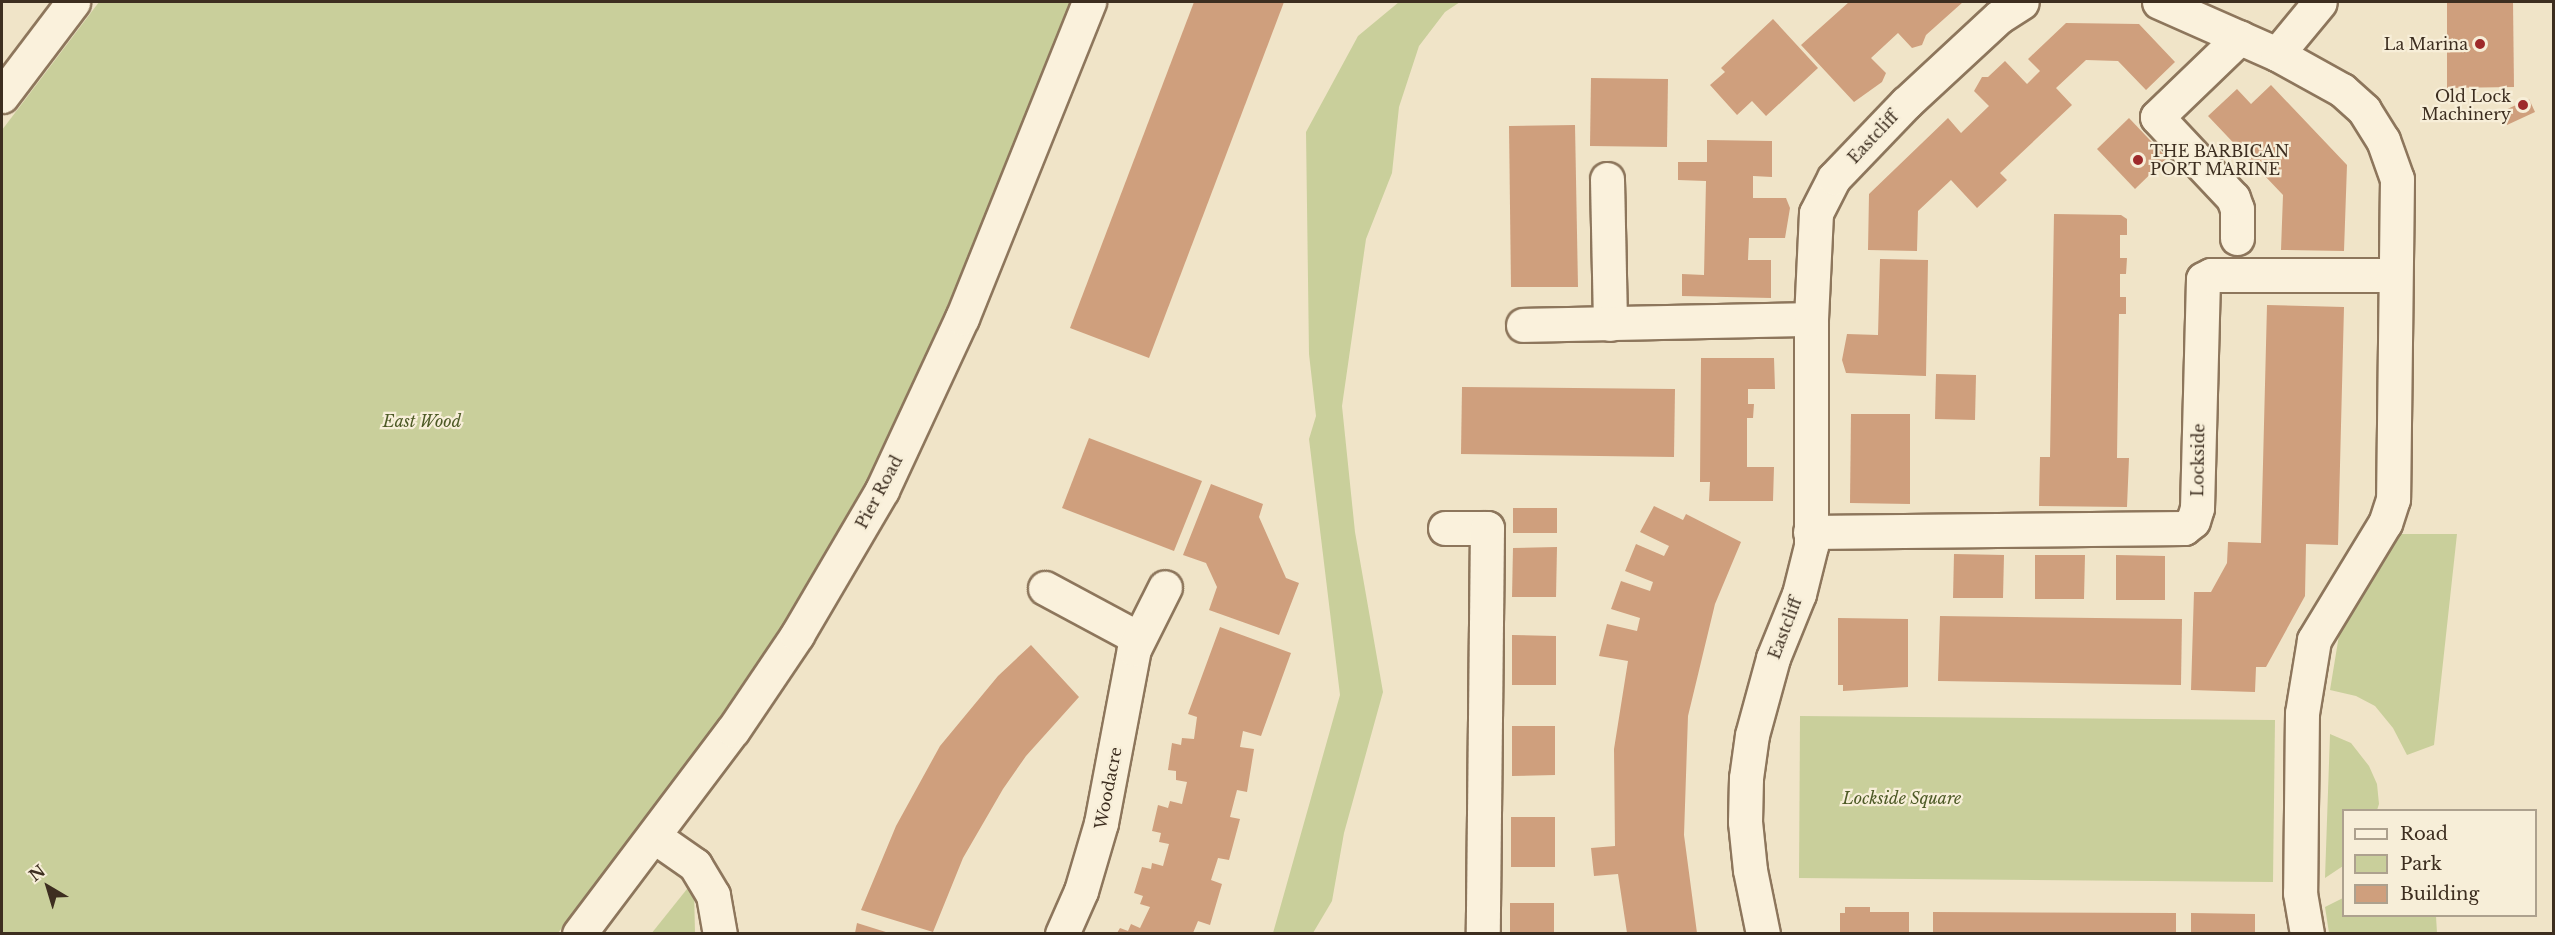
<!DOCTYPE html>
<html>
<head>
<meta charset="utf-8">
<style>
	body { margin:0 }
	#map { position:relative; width:2555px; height:935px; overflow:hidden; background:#f0e4c8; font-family:"Libre Baskerville",serif }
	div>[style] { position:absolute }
	.green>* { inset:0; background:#c9cf9b }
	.building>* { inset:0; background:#cf9f7d }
	.roads { filter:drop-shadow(2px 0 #8d765c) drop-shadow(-2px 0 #8d765c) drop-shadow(0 2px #8d765c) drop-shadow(0 -2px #8d765c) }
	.minor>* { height:33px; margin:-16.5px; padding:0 16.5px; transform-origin:16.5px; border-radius:16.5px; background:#faf1dc }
	.dots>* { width:16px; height:16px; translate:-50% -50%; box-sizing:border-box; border:3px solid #f7eed8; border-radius:50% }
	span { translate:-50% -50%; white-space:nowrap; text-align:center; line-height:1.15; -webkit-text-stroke:4.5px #f7eed8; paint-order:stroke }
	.poi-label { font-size:16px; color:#3d2e20 }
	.right { translate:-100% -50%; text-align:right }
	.left { translate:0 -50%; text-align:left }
	.street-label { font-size:16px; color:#3d2e20 }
	.park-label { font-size:16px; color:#4d5a26; font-style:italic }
	.frame { position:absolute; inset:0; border:3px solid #3d2e20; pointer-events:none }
	.legend { position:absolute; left:2342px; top:809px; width:195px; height:108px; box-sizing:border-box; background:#f7eed8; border:2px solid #ada18e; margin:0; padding:8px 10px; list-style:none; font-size:18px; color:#3d2e20 }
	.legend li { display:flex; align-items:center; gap:12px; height:30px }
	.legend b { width:30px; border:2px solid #ada18e }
	.north { position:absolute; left:18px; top:857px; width:60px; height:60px; -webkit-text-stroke:4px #f7eed8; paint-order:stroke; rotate:322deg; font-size:16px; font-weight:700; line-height:24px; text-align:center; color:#3d2e20 }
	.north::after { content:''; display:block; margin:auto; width:21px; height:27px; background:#3d2e20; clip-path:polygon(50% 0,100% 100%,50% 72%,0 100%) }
</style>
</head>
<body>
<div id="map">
	<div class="green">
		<div style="clip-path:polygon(99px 2px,1071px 2px,966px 265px,865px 488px,780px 642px,558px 933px,2px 933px,2px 130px)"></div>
		<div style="clip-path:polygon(1399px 2px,1460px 2px,1445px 12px,1419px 46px,1399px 107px,1392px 173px,1366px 239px,1342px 406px,1355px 532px,1383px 692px,1344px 833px,1332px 901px,1313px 933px,1273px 933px,1340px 695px,1309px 439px,1316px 416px,1309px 354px,1306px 132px,1358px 36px)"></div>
		<div style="clip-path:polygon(2398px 534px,2457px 534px,2434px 745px,2407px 755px,2393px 728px,2375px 706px,2356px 696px,2330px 690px,2340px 629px)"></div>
		<div style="clip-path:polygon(1800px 716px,2275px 720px,2273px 882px,1799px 878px)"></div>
		<div style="clip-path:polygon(2330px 734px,2351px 743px,2369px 766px,2377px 784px,2379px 804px,2377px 810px,2344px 810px,2343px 866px,2325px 878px)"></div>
		<div style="clip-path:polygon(687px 889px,694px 889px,695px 933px,651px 934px)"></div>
		<div style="clip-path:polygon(2343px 898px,2344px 916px,2436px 916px,2437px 933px,2329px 933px,2325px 907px)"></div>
	</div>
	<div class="building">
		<div style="clip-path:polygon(1194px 2px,1284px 2px,1149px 358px,1070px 328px)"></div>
		<div style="clip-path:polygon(1849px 2px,1963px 2px,1926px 35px,1922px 45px,1912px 48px,1898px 33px,1871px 58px,1886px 73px,1882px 82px,1854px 102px,1801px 45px)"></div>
		<div style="clip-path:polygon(2447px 2px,2513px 2px,2514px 87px,2447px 88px)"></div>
		<div style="clip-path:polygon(1773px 19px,1818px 68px,1766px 116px,1752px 101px,1737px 115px,1710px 85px,1725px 72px,1721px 68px)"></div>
		<div style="clip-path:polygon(2066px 23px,2139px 24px,2175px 62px,2146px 90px,2118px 61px,2086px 60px,2056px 88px,2072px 105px,2000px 173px,2007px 180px,1977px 208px,1951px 180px,1918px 211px,1917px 251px,1868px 250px,1869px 194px,1948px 118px,1961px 133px,1989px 106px,1974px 91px,1982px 77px,1988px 77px,2005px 61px,2027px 84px,2040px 71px,2028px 59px)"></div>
		<div style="clip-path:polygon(1591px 78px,1668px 79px,1667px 147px,1590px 146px)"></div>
		<div style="clip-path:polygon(2271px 85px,2347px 165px,2344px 251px,2281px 250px,2283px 195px,2208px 116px,2237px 89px,2251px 104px)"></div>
		<div style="clip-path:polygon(2529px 99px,2535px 112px,2507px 125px,2501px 112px)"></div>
		<div style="clip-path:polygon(2129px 118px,2167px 158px,2135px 189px,2097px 149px)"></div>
		<div style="clip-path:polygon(1575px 125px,1578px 287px,1511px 287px,1509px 126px)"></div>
		<div style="clip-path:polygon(1707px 140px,1772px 141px,1772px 177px,1753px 176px,1753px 198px,1786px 198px,1790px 208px,1785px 238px,1749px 238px,1748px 260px,1771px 260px,1771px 298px,1682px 296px,1682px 274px,1704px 275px,1706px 181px,1678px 180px,1678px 162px,1707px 162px)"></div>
		<div style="clip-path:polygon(2054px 214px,2121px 215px,2127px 219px,2127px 235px,2120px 235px,2120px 258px,2127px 258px,2126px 274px,2120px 274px,2120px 297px,2126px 297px,2126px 314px,2119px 314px,2117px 458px,2129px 458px,2127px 507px,2039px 506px,2040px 457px,2050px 457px)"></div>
		<div style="clip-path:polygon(1880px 259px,1928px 260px,1926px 376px,1846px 373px,1842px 360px,1847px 334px,1878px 335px)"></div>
		<div style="clip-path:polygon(2267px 305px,2344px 307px,2338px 545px,2306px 544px,2305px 596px,2266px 667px,2256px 667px,2255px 692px,2191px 690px,2194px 592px,2211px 592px,2227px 563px,2228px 542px,2261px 543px)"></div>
		<div style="clip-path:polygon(1701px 358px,1774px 358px,1775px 389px,1748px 389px,1748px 404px,1754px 404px,1753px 418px,1747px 418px,1747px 467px,1774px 467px,1773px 501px,1709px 501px,1710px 482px,1700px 482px)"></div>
		<div style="clip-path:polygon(1936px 374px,1976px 375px,1975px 420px,1935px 419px)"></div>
		<div style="clip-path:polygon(1462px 387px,1675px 389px,1674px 457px,1461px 454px)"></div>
		<div style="clip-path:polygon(1851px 414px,1910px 414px,1910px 504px,1850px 503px)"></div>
		<div style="clip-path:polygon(1089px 438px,1202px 481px,1174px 551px,1062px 508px)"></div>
		<div style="clip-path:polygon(1211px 484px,1263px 504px,1259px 517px,1286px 578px,1299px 583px,1279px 635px,1209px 610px,1217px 587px,1206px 563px,1183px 555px)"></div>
		<div style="clip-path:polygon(1654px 506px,1683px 520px,1686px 514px,1741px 542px,1715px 604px,1688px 716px,1684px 835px,1697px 933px,1627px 933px,1618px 874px,1594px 876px,1591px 848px,1615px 846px,1614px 749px,1628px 661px,1599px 656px,1607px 624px,1637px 631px,1640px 618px,1611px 609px,1621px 581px,1650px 591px,1653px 582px,1625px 571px,1636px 544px,1664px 556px,1669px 546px,1640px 532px)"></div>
		<div style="clip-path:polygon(1513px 508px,1557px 508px,1557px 533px,1513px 533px)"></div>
		<div style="clip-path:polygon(1557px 547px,1556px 597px,1512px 597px,1513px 548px)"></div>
		<div style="clip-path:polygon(1954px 554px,2004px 555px,2003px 598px,1953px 598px)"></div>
		<div style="clip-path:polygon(2035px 555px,2085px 555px,2084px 599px,2035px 599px)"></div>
		<div style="clip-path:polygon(2116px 555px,2165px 556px,2165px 600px,2116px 600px)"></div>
		<div style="clip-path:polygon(1940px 616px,2182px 619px,2181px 685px,1938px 681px)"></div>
		<div style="clip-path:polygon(1838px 618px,1908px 619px,1908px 687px,1843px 691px,1843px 685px,1838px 685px)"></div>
		<div style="clip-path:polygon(1220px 627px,1291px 653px,1261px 736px,1243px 731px,1240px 747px,1254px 749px,1247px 792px,1237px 790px,1230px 817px,1240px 819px,1229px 860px,1218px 858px,1211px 880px,1222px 884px,1210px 925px,1198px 921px,1193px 933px,1117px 933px,1120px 928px,1128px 931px,1131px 924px,1140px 928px,1150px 907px,1140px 904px,1143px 896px,1134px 893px,1142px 867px,1151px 869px,1152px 863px,1163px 866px,1169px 844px,1159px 842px,1161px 833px,1152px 831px,1158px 805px,1168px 808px,1170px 801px,1182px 804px,1187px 782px,1176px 780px,1176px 771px,1168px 770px,1172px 743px,1181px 745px,1182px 738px,1194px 739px,1197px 717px,1188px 714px)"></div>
		<div style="clip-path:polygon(1512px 635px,1556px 636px,1556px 685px,1512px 685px)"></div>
		<div style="clip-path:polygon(1031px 645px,1079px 697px,1026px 756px,1003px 789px,963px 858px,933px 932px,861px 910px,896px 826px,940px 746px,998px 676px)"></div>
		<div style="clip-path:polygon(1512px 726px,1555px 726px,1555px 775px,1512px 776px)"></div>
		<div style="clip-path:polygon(1511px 817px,1555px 817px,1555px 867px,1511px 867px)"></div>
		<div style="clip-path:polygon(1510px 903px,1554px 903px,1554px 933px,1510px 933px)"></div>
		<div style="clip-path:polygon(1845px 907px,1870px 907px,1870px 912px,1909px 912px,1909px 933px,1840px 933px,1840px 913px,1845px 913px)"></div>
		<div style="clip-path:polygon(1933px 912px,2176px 913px,2176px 933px,1933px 933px)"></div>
		<div style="clip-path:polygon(2191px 913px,2255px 914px,2255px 933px,2191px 933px)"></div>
		<div style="clip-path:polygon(857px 923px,889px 933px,855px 933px)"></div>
	</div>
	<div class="roads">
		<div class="minor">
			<div style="left:2159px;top:2px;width:129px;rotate:23.8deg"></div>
			<div style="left:2277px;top:54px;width:74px;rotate:29deg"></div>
			<div style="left:2342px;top:90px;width:30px;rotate:42deg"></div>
			<div style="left:2364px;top:110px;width:36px;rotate:58deg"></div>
			<div style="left:2383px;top:140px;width:41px;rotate:70.3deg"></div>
			<div style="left:2397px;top:179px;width:320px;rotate:90.7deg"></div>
			<div style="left:2393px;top:499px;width:25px;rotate:108deg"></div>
			<div style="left:2385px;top:523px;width:137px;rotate:121.3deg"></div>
			<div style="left:2314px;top:640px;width:74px;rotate:99.3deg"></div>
			<div style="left:2302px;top:713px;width:180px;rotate:90.6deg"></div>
			<div style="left:2300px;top:893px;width:42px;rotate:80.3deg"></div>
			<div style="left:2277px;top:54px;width:67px;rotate:-50.4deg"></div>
			<div style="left:2px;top:96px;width:118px;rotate:-52.9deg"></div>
			<div style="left:1607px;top:179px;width:145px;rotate:88.8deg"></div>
			<div style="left:2237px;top:238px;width:29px;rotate:-90deg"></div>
			<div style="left:2237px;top:209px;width:12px;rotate:-110deg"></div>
			<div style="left:2233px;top:198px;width:111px;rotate:-133.2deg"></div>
			<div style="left:2157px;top:117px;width:115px;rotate:-43.9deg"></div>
			<div style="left:1523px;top:325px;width:288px;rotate:-1.2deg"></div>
			<div style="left:1445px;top:528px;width:42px"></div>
			<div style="left:1487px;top:528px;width:406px;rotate:90.6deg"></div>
			<div style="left:1810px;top:532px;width:374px;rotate:-0.6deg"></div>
			<div style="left:2184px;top:528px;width:11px;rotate:-38deg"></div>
			<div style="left:2193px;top:521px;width:14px;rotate:-73deg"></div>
			<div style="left:2197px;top:508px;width:229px;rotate:-88.5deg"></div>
			<div style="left:2203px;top:279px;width:9px;rotate:-27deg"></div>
			<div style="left:2211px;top:275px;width:184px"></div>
			<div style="left:1045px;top:588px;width:106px;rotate:28.3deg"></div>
			<div style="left:655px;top:837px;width:49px;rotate:35deg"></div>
			<div style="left:695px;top:865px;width:35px;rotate:59deg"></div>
			<div style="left:713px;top:895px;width:40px;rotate:80deg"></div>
			<div style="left:579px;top:934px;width:256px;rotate:-53deg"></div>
			<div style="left:733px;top:730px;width:115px;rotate:-56deg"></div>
			<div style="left:797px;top:635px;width:168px;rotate:-59.6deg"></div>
			<div style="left:882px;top:490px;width:190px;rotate:-65.1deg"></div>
			<div style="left:962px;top:318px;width:341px;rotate:-68.1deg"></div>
			<div style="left:1062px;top:934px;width:47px;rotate:-66.2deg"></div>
			<div style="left:1081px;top:891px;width:71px;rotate:-73.6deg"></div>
			<div style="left:1101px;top:823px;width:177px;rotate:-79.3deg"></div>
			<div style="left:1134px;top:649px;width:69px;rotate:-63.4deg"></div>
			<div style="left:1763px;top:934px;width:65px;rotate:-101.5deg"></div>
			<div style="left:1750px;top:870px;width:48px;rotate:-95.9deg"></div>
			<div style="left:1745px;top:822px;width:44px;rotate:-88.7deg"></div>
			<div style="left:1746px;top:778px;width:43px;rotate:-82.1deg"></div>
			<div style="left:1752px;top:735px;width:80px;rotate:-74.7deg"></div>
			<div style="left:1773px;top:658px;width:69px;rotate:-67.9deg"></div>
			<div style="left:1799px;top:594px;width:49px;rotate:-76deg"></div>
			<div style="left:1811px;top:546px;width:227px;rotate:-90deg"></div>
			<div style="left:1811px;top:319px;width:106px;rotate:-87.3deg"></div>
			<div style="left:1816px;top:213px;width:39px;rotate:-63deg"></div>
			<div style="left:1834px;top:178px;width:104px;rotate:-46.2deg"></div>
			<div style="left:1906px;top:103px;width:127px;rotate:-42.8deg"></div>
			<div style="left:1999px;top:17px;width:27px;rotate:-33deg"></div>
		</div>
	</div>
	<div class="dots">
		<div style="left:2480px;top:44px;background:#9e2a2b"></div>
		<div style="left:2523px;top:105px;background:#9e2a2b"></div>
		<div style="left:2138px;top:160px;background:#9e2a2b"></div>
	</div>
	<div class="poi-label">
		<span class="right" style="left:2468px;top:44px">La Marina</span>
		<span class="right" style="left:2511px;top:105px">Old Lock<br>Machinery</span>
		<span class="left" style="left:2150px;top:160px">THE BARBICAN<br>PORT MARINE</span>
	</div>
	<div class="street-label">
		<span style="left:1873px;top:137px;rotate:-47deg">Eastcliff</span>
		<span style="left:2198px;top:460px;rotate:-89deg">Lockside</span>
		<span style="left:879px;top:492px;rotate:-62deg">Pier Road</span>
		<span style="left:1785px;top:628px;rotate:-69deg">Eastcliff</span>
		<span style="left:1108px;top:788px;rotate:-79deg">Woodacre</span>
	</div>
	<div class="park-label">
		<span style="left:422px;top:421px">East Wood</span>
		<span style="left:1902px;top:798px">Lockside Square</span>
	</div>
	<div class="frame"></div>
	<ul class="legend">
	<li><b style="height:8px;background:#faf1dc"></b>Road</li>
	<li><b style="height:16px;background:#c9cf9b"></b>Park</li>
	<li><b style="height:16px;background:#cf9f7d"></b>Building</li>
	</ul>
	<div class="north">N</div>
</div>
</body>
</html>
